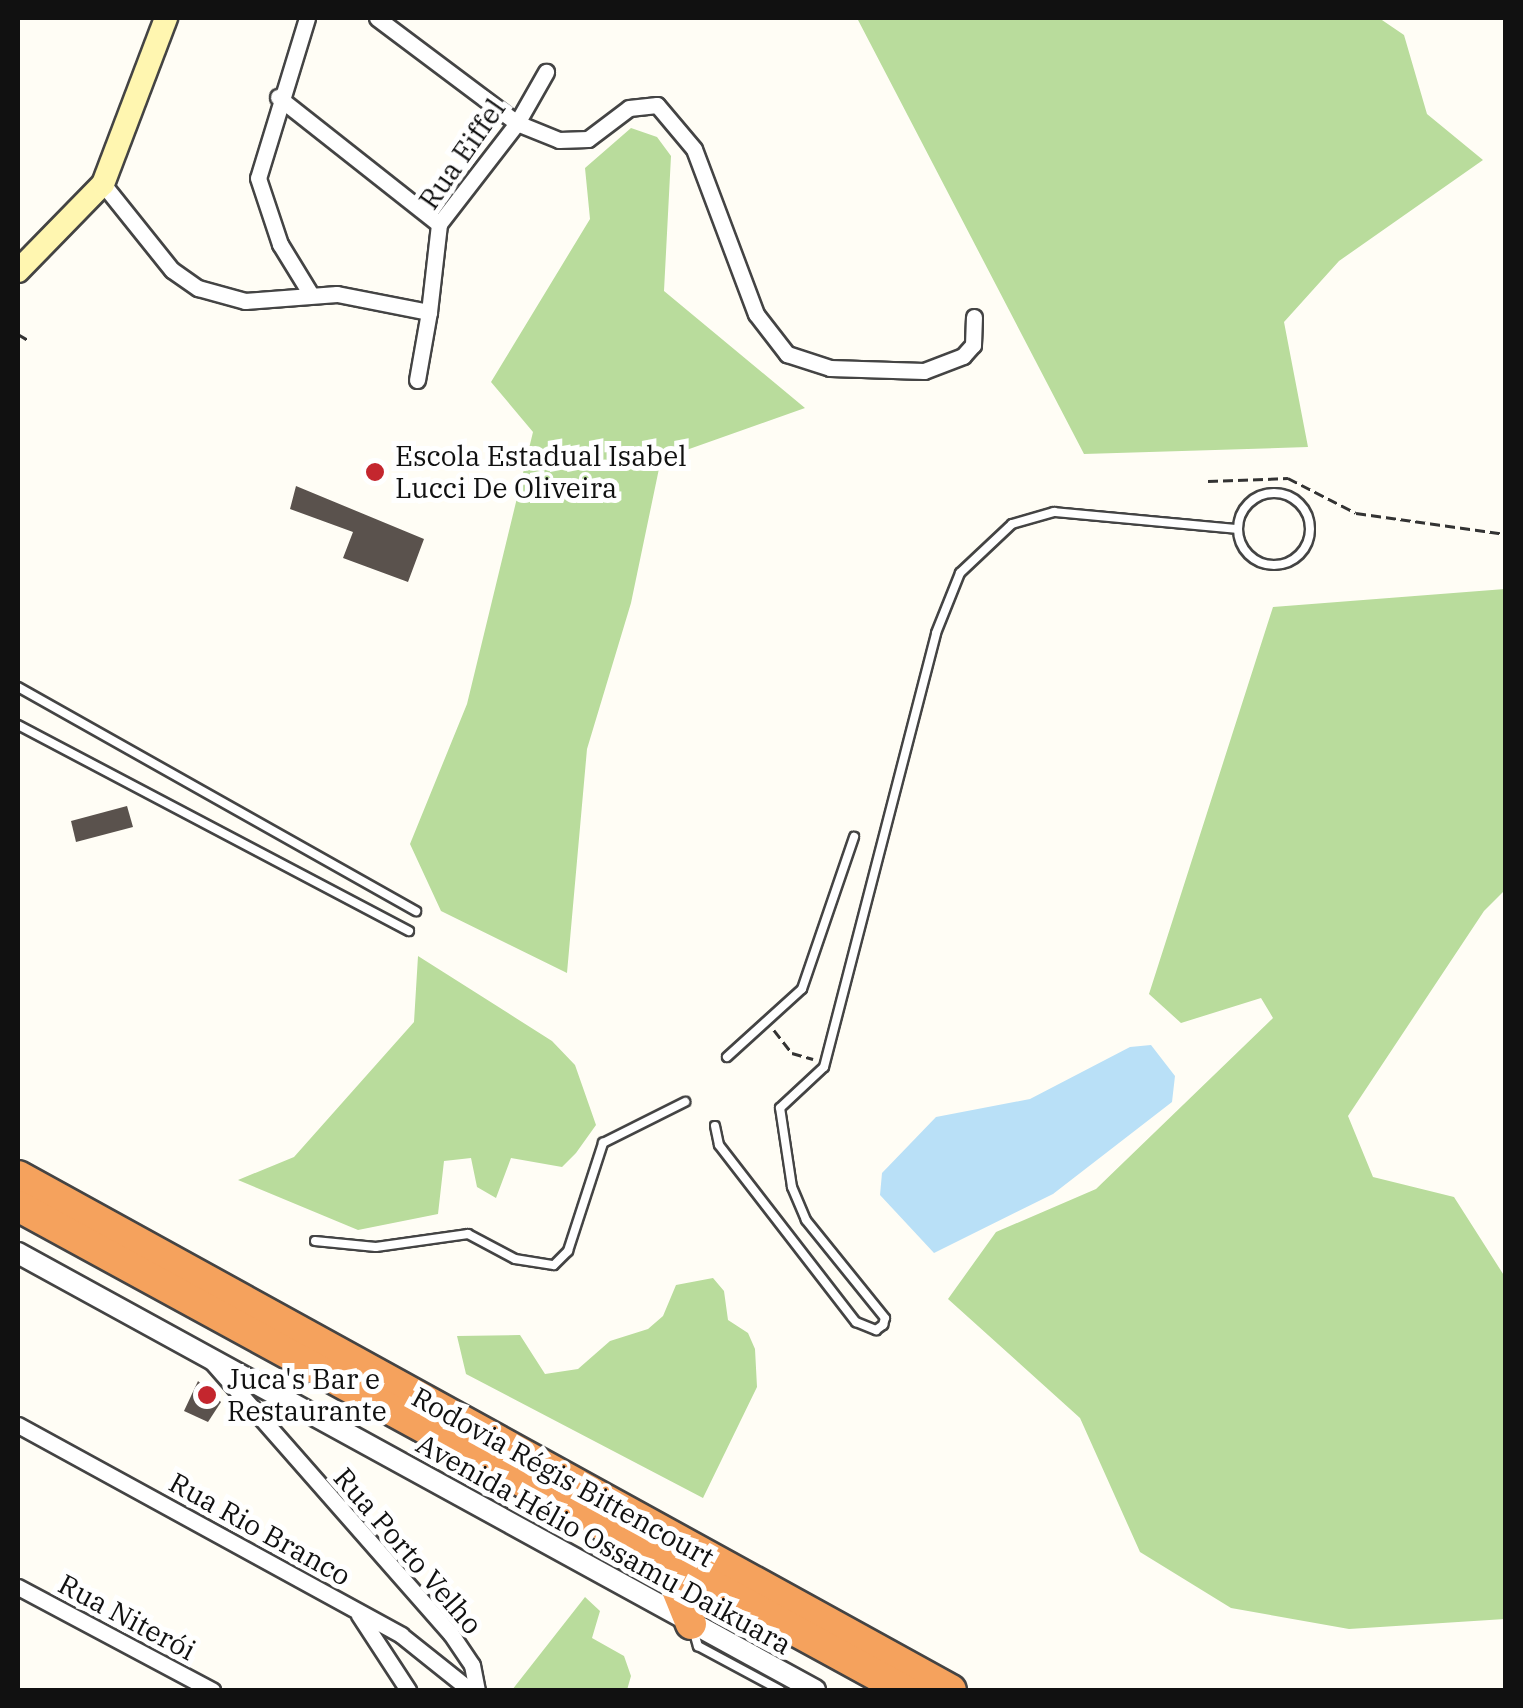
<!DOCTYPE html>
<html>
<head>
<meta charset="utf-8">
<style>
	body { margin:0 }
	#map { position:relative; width:1523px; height:1708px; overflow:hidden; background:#fffdf5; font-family:"IBM Plex Serif",serif }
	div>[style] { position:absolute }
	.forest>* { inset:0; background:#b9dc9c }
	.water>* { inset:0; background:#b9e0f7 }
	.building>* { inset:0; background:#5a524d }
	.path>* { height:2.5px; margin-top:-1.25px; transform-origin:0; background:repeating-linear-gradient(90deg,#333 0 10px,transparent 0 15px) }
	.roads { filter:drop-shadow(2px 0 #444) drop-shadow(-2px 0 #444) drop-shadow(0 2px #444) drop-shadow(0 -2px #444) }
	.service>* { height:8px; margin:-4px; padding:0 4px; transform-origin:4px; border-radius:4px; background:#fff }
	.service>.ring { margin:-4px; padding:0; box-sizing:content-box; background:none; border:8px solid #fff; border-radius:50% }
	.minor>* { height:15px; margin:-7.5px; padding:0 7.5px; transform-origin:7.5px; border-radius:7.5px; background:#fff }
	.tertiary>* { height:20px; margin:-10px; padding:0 10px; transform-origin:10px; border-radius:10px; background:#fff }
	.secondary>* { height:22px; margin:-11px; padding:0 11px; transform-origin:11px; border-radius:11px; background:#fff6b0 }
	.motorway>* { height:30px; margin:-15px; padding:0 15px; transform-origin:15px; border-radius:15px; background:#f5a25d }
	.dots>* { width:28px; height:28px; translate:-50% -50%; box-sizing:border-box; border:5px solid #fff; border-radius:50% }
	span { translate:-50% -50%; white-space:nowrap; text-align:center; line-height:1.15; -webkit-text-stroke:10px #fff; paint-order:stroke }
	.street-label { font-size:28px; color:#111 }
	.poi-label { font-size:28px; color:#111 }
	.left { translate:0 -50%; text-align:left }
	.frame { position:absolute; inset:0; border:20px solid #111; pointer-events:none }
</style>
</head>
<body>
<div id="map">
	<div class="forest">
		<div style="clip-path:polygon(857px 18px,1379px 18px,1404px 35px,1427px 114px,1483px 160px,1339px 261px,1284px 322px,1308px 447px,1084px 454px)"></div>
		<div style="clip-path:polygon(631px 128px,657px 137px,671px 156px,664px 291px,805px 408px,661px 459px,631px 603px,587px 749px,567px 973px,441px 911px,410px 844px,467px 704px,533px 432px,491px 382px,590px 219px,585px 168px)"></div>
		<div style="clip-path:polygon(1505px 589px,1505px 890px,1484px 911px,1348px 1116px,1373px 1177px,1454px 1197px,1505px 1277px,1505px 1619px,1349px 1629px,1231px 1608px,1140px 1552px,1080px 1418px,948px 1299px,996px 1232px,1096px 1189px,1273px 1018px,1261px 998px,1181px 1023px,1149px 994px,1273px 607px)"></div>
		<div style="clip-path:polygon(418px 956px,552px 1041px,575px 1065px,596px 1125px,576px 1153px,562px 1167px,511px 1158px,496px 1198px,477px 1187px,471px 1158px,444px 1161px,438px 1214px,358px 1230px,238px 1180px,294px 1157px,414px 1022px)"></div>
		<div style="clip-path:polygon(713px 1278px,724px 1291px,728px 1320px,748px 1333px,755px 1349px,757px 1387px,703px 1498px,466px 1374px,457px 1336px,520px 1335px,545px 1374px,578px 1369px,610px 1341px,648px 1329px,663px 1316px,676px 1285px)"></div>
		<div style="clip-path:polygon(585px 1597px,600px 1611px,592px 1638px,624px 1656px,631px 1676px,627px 1690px,512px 1690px)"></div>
	</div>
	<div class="water">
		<div style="clip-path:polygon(1151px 1045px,1175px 1076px,1172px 1102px,1053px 1194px,934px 1253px,880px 1195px,882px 1173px,936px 1117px,1030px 1099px,1130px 1047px)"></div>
	</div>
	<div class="building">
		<div style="clip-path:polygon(296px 486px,424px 539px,408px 582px,343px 558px,353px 532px,290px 509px)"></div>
		<div style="clip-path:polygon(127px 806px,133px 827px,76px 842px,71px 821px)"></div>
		<div style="clip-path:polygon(198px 1381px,221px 1402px,208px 1422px,184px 1411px)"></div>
	</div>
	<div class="path">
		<div style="left:18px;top:334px;width:12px;rotate:31deg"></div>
		<div style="left:1208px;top:481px;width:80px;rotate:-2.1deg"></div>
		<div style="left:1288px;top:478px;width:76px;rotate:27.2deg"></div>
		<div style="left:1356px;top:513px;width:151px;rotate:8deg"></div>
		<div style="left:774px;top:1030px;width:29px;rotate:52deg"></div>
		<div style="left:792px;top:1053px;width:22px;rotate:16deg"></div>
	</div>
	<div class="roads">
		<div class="service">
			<div class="ring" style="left:1238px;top:493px;width:64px;height:64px"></div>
			<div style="left:18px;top:687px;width:457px;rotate:29.4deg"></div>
			<div style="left:18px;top:725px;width:442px;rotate:27.8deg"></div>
			<div style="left:727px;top:1057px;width:101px;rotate:-42.2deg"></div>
			<div style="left:802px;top:989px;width:161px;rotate:-71.1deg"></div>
			<div style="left:715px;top:1126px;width:19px;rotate:78deg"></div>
			<div style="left:719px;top:1145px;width:224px;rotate:52.3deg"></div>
			<div style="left:856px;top:1322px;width:22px;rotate:22deg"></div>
			<div style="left:876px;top:1330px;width:9px;rotate:-36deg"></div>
			<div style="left:883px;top:1325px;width:7px;rotate:-74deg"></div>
			<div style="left:885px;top:1318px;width:126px;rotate:-128.9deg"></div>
			<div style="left:806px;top:1220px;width:36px;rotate:-113deg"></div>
			<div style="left:792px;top:1187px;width:80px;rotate:-98.6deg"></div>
			<div style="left:780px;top:1108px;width:60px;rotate:-43deg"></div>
			<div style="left:824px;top:1067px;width:448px;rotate:-75.5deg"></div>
			<div style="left:936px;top:633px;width:65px;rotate:-68.2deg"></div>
			<div style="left:960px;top:573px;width:71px;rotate:-43.3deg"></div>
			<div style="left:1012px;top:524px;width:44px;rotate:-15.9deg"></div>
			<div style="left:1054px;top:512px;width:184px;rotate:5.3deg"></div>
			<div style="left:315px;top:1241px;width:61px;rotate:5.6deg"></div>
			<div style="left:376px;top:1247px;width:93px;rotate:-8deg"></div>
			<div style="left:468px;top:1234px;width:53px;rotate:28deg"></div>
			<div style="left:515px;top:1259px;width:39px;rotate:9deg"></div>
			<div style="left:554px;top:1265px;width:20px;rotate:-45deg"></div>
			<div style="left:568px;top:1251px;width:114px;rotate:-72deg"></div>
			<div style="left:603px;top:1143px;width:92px;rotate:-26.6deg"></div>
			<div style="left:693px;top:1629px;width:18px;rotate:74deg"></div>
			<div style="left:698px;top:1646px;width:93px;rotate:28.2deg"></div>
		</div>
		<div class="minor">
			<div style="left:307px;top:18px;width:167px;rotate:107deg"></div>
			<div style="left:258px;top:178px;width:70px;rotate:71.6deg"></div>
			<div style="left:280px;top:244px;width:57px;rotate:58.5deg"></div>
			<div style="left:377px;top:18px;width:175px;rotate:36.9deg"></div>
			<div style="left:517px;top:123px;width:45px;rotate:22deg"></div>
			<div style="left:559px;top:140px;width:29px;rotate:-2deg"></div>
			<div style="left:588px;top:139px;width:51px;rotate:-37.1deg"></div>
			<div style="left:629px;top:108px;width:28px;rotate:-6deg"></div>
			<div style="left:657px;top:105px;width:57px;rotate:49.9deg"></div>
			<div style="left:694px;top:149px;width:176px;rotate:69.4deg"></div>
			<div style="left:756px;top:314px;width:51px;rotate:52.2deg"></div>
			<div style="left:787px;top:354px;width:45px;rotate:18deg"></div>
			<div style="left:830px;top:368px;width:94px;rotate:1.8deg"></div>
			<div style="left:924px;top:371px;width:42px;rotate:-21deg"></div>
			<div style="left:963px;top:356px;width:15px;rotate:-48deg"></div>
			<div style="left:973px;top:345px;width:28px;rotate:-88deg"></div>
			<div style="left:278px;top:97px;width:205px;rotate:38.3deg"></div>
			<div style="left:103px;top:184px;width:110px;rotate:51.3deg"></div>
			<div style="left:172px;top:270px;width:32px;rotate:35deg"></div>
			<div style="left:198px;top:288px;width:49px;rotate:15.5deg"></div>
			<div style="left:245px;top:301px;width:92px;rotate:-4.4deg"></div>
			<div style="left:337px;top:294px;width:94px;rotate:11.1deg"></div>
			<div style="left:429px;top:312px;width:89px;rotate:-83.5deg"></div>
			<div style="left:439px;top:224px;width:128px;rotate:-52.3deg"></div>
			<div style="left:517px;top:123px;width:59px;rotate:-60.4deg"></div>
			<div style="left:417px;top:380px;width:69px;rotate:-80deg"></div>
			<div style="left:212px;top:1362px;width:362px;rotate:48.7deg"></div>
			<div style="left:451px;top:1634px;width:37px;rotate:56deg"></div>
			<div style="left:472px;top:1665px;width:25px;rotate:79deg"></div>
			<div style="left:18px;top:1425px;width:437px;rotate:28.7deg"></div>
			<div style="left:401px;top:1635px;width:88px;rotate:38.6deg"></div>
			<div style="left:18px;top:1587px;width:220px;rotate:28deg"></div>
			<div style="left:359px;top:1615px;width:90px;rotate:56.8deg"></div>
		</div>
		<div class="tertiary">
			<div style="left:18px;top:1253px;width:909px;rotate:28.74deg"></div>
		</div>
		<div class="secondary">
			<div style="left:18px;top:271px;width:122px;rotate:-45.7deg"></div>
			<div style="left:103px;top:184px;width:178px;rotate:-69.2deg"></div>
		</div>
		<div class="motorway">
			<div style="left:18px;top:1176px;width:1065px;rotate:28.85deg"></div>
			<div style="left:18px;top:1206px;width:1010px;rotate:28.65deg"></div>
			<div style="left:665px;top:1560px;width:69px;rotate:67.9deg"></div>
		</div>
	</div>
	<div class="dots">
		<div style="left:375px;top:472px;background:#c4262e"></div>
		<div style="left:207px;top:1395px;background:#c4262e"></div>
	</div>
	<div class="street-label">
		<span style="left:462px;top:154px;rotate:-55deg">Rua Eiffel</span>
		<span style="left:563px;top:1477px;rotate:29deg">Rodovia Régis Bittencourt</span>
		<span style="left:260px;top:1529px;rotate:29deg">Rua Rio Branco</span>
		<span style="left:604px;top:1544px;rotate:29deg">Avenida Hélio Ossamu Daikuara</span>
		<span style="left:408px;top:1551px;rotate:49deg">Rua Porto Velho</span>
		<span style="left:127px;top:1617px;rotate:28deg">Rua Niterói</span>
	</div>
	<div class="poi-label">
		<span class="left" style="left:395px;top:472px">Escola Estadual Isabel<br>Lucci De Oliveira</span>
		<span class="left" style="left:227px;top:1395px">Juca's Bar e<br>Restaurante</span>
	</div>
	<div class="frame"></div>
</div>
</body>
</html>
